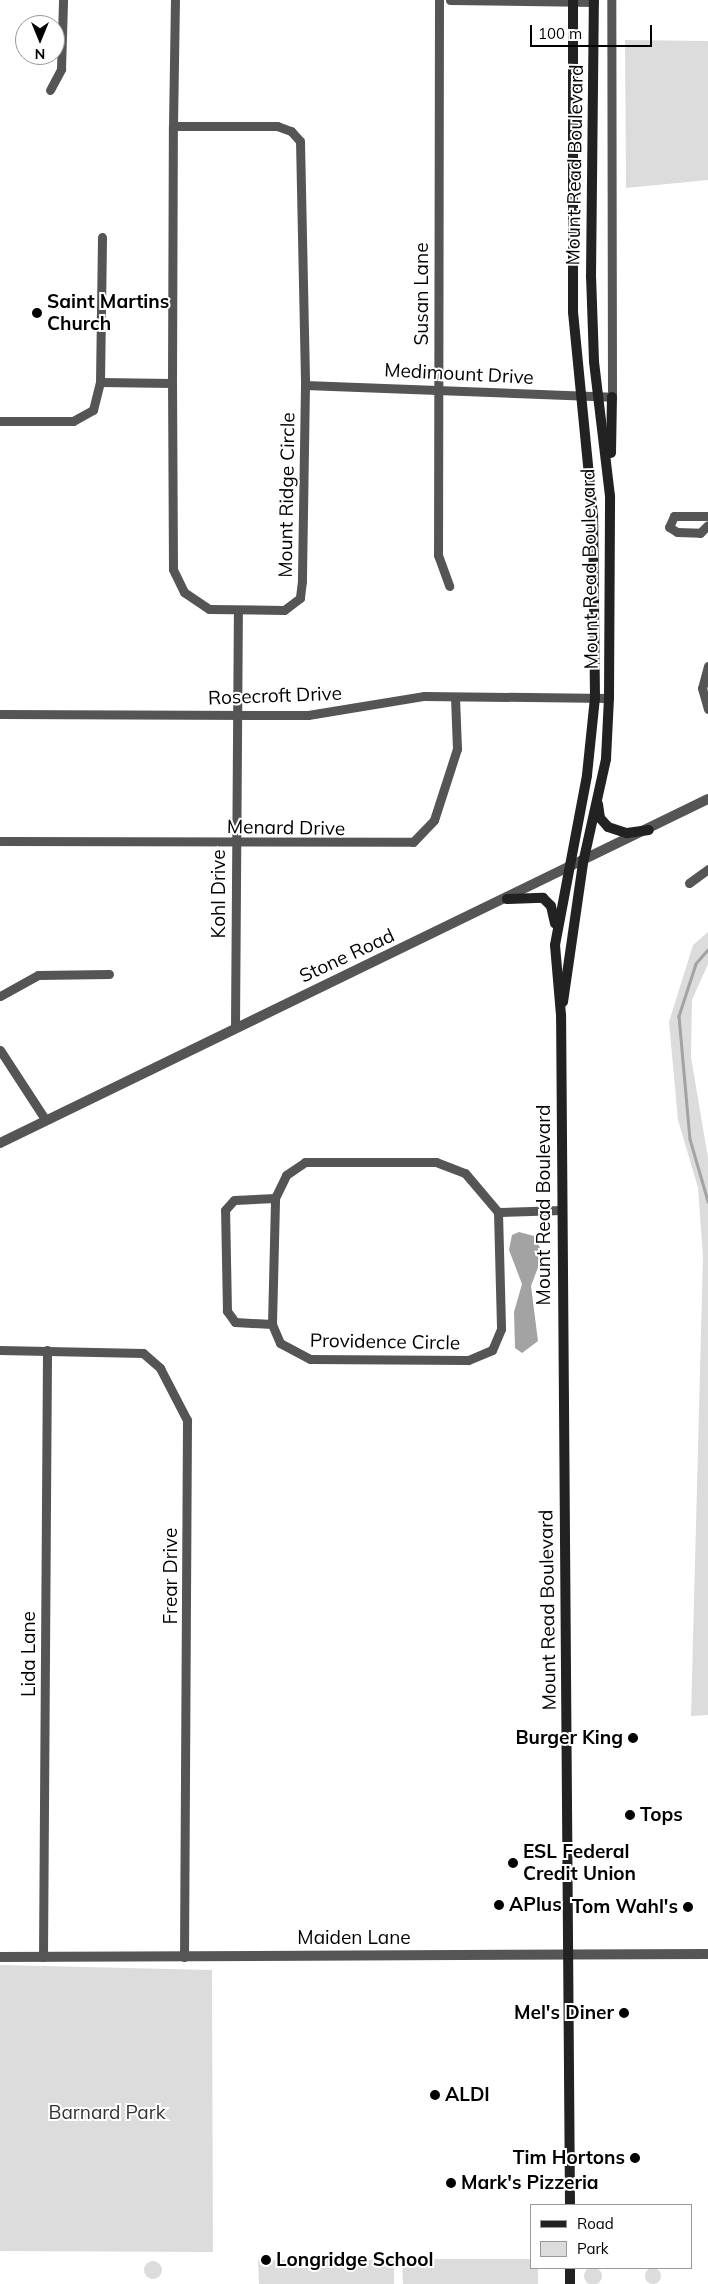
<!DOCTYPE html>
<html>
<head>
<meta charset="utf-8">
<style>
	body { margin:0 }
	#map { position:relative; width:708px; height:2284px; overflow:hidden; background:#fff; font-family:Mulish,sans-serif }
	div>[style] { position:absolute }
	.green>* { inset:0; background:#dcdcdc }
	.round { border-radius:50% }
	.water>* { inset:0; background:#a3a3a3 }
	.stream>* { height:2.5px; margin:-1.25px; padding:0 1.25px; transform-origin:1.25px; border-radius:1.25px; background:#a3a3a3 }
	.minor>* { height:9px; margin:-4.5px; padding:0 4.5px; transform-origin:4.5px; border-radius:4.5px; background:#555 }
	.tertiary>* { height:10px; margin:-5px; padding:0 5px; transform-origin:5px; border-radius:5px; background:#555 }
	.secondary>* { height:10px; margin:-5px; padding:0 5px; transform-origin:5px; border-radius:5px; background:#222 }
	.dots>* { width:14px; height:14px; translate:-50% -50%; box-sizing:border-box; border:2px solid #fff; border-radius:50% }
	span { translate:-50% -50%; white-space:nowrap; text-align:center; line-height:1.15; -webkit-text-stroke:4px #fff; paint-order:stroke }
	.street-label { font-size:19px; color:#000 }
	.poi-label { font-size:19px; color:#000; font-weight:700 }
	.left { translate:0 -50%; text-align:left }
	.right { translate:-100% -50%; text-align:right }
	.park-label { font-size:19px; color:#333 }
	.legend { position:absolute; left:530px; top:2204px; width:162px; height:65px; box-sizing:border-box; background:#fff; border:1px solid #999; margin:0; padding:6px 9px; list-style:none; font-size:15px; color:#000 }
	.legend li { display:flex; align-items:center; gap:10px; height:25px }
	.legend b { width:25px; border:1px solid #999 }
	.north { position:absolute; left:15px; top:15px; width:50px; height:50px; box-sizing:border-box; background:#fff; border:1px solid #999; border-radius:50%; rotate:180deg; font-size:14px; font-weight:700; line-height:20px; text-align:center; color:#000 }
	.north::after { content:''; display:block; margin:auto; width:18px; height:22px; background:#000; clip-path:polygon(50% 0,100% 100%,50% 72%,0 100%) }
	.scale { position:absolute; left:530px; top:25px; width:122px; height:22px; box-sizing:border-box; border:2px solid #000; border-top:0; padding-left:6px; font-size:15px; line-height:18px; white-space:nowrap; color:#000; -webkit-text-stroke:4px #fff; paint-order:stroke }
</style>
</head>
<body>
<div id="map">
	<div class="green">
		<div style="clip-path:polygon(625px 40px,708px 41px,708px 180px,626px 188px)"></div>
		<div style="clip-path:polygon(708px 932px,708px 964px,692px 1000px,691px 1057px,708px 1158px,708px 1715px,691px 1716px,703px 1257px,698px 1188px,678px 1120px,669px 1022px,693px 945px)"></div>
		<div style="clip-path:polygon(0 1965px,212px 1970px,213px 2252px,0 2251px)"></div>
		<div style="clip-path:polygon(402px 2259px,532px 2259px,532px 2268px,538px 2268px,538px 2284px,403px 2284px)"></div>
		<div style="clip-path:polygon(258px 2260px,394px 2260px,394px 2284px,259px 2284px)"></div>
		<div class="round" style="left:144px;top:2261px;width:18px;height:18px"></div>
		<div class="round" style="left:584px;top:2267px;width:18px;height:18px"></div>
		<div class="round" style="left:645px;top:2268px;width:16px;height:16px"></div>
	</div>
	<div class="water">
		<div style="clip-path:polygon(519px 1232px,534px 1236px,543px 1254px,531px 1286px,538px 1341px,522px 1353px,515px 1348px,514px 1312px,522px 1284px,509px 1250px,512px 1235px)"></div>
	</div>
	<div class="stream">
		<div style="left:708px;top:950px;width:18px;rotate:131deg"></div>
		<div style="left:696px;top:964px;width:55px;rotate:108.1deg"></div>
		<div style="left:679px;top:1016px;width:123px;rotate:84.9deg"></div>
		<div style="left:690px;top:1139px;width:65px;rotate:73.8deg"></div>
	</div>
	<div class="minor">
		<div style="left:439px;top:0;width:555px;rotate:90.1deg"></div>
		<div style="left:438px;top:555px;width:33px;rotate:70deg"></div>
		<div style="left:450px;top:0;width:144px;rotate:0.8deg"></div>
		<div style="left:50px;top:90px;width:24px;rotate:-62deg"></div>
		<div style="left:61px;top:69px;width:69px;rotate:-88.3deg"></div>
		<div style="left:173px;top:126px;width:104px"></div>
		<div style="left:277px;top:126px;width:15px;rotate:20deg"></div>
		<div style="left:291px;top:131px;width:13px;rotate:48deg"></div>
		<div style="left:300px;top:141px;width:244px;rotate:88.8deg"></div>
		<div style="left:305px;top:385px;width:196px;rotate:90.9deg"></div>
		<div style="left:302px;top:581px;width:17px;rotate:97deg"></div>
		<div style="left:300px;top:598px;width:20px;rotate:143deg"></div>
		<div style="left:284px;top:610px;width:75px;rotate:-179.2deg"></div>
		<div style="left:209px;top:609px;width:30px;rotate:-146deg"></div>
		<div style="left:184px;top:592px;width:25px;rotate:-116deg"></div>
		<div style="left:173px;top:569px;width:186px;rotate:-90.3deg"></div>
		<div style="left:172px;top:383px;width:257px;rotate:-89.8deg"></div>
		<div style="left:173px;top:126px;width:126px;rotate:-89.1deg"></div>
		<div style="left:100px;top:382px;width:72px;rotate:0.8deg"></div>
		<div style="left:305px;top:385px;width:307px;rotate:2.2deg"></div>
		<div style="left:612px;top:397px;width:397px;rotate:-90.1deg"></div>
		<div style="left:0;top:421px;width:73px"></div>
		<div style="left:73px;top:421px;width:23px;rotate:-29deg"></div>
		<div style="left:93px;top:410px;width:29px;rotate:-76deg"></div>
		<div style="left:100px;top:382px;width:145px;rotate:-89.2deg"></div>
		<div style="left:708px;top:516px;width:34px;rotate:180deg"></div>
		<div style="left:674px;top:516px;width:12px;rotate:114deg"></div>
		<div style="left:669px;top:527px;width:9px;rotate:32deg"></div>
		<div style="left:677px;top:532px;width:23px;rotate:2deg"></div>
		<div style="left:700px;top:533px;width:11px;rotate:-45deg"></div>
		<div style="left:708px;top:666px;width:23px;rotate:105deg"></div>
		<div style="left:702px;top:688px;width:22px;rotate:74deg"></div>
		<div style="left:0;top:714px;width:308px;rotate:0.2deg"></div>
		<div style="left:308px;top:715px;width:118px;rotate:-9.3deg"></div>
		<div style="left:424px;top:696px;width:185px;rotate:0.6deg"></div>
		<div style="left:0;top:841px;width:413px;rotate:0.1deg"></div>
		<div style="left:413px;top:842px;width:30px;rotate:-46deg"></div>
		<div style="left:434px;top:820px;width:75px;rotate:-72.1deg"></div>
		<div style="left:457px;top:749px;width:52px;rotate:-92.2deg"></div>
		<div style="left:689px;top:883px;width:24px;rotate:-36deg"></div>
		<div style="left:0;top:996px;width:43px;rotate:-28.9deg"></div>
		<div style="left:38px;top:975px;width:71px;rotate:-0.8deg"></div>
		<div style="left:235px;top:1028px;width:417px;rotate:-89.6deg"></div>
		<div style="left:0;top:1050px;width:82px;rotate:56.9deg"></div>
		<div style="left:305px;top:1162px;width:131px"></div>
		<div style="left:436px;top:1162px;width:31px;rotate:21deg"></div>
		<div style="left:465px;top:1173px;width:51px;rotate:49.8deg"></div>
		<div style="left:498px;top:1212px;width:117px;rotate:88.5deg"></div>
		<div style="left:501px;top:1329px;width:23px;rotate:113deg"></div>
		<div style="left:492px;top:1350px;width:26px;rotate:157deg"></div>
		<div style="left:468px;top:1360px;width:158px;rotate:-179.6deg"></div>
		<div style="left:310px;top:1359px;width:34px;rotate:-152deg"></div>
		<div style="left:280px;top:1343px;width:21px;rotate:-113deg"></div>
		<div style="left:272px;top:1324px;width:126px;rotate:-88.6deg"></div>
		<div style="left:275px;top:1198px;width:25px;rotate:-64deg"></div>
		<div style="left:286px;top:1175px;width:23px;rotate:-34deg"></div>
		<div style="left:498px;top:1212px;width:64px;rotate:-1.8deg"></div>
		<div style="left:272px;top:1324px;width:37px;rotate:-177deg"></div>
		<div style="left:235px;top:1322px;width:14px;rotate:-126deg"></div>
		<div style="left:227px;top:1311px;width:101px;rotate:-91.1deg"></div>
		<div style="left:225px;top:1210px;width:13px;rotate:-48deg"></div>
		<div style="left:234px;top:1200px;width:41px;rotate:-2.8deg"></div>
		<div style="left:0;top:1350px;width:143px;rotate:1.2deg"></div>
		<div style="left:143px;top:1353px;width:23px;rotate:41deg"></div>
		<div style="left:160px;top:1368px;width:59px;rotate:62.6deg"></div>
		<div style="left:187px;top:1420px;width:537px;rotate:90.32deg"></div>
		<div style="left:43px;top:1957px;width:607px;rotate:-89.62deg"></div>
	</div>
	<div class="tertiary">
		<div style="left:0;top:1143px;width:787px;rotate:-25.91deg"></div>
		<div style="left:0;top:1957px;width:708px;rotate:-0.24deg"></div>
	</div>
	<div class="secondary">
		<div style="left:611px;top:453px;width:56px;rotate:-89deg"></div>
		<div style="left:598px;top:804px;width:14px;rotate:82deg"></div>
		<div style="left:600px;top:818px;width:12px;rotate:48deg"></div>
		<div style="left:608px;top:827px;width:20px;rotate:18deg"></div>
		<div style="left:627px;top:833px;width:22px;rotate:-8deg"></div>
		<div style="left:507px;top:899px;width:36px;rotate:-2deg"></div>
		<div style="left:543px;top:898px;width:11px;rotate:45deg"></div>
		<div style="left:551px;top:906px;width:18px;rotate:77deg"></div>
		<div style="left:563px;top:1002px;width:140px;rotate:-81.8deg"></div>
		<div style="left:583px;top:863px;width:107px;rotate:-77.5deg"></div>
		<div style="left:606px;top:759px;width:61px;rotate:-87.2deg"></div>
		<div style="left:609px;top:698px;width:202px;rotate:-89.7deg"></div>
		<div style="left:610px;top:496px;width:136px;rotate:-96.8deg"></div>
		<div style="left:594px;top:361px;width:84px;rotate:-92deg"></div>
		<div style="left:591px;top:277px;width:277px;rotate:-89.4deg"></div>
		<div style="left:570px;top:2205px;width:1190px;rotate:-90.43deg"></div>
		<div style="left:561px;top:1015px;width:70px;rotate:-94.9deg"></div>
		<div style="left:555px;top:945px;width:173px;rotate:-79.3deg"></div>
		<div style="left:587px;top:775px;width:77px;rotate:-84.1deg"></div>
		<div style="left:595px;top:698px;width:182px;rotate:-90.6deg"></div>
		<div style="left:593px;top:516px;width:205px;rotate:-95.6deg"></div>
		<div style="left:573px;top:312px;width:312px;rotate:-90deg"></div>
		<div style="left:570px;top:2268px;width:16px;rotate:90deg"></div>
	</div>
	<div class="dots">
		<div style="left:37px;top:313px;background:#000"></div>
		<div style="left:633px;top:1738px;background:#000"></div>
		<div style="left:630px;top:1815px;background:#000"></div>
		<div style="left:513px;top:1863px;background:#000"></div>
		<div style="left:499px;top:1905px;background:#000"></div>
		<div style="left:688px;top:1907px;background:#000"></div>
		<div style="left:624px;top:2013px;background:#000"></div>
		<div style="left:435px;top:2095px;background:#000"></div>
		<div style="left:635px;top:2158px;background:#000"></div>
		<div style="left:451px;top:2183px;background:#000"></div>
		<div style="left:266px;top:2260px;background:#000"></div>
	</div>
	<div class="street-label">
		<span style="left:575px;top:165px;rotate:-89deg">Mount Read Boulevard</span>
		<span style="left:422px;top:294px;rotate:-90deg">Susan Lane</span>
		<span style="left:459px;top:374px;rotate:3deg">Medimount Drive</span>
		<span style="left:287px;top:495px;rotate:-89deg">Mount Ridge Circle</span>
		<span style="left:590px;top:569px;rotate:-91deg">Mount Read Boulevard</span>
		<span style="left:275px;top:696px;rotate:-2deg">Rosecroft Drive</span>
		<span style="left:286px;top:828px;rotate:1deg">Menard Drive</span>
		<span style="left:219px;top:894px;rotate:-90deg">Kohl Drive</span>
		<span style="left:347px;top:956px;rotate:-25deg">Stone Road</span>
		<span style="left:544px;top:1205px;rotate:-90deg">Mount Read Boulevard</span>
		<span style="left:385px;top:1342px;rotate:1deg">Providence Circle</span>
		<span style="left:171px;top:1576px;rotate:-90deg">Frear Drive</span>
		<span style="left:548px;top:1610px;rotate:-91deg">Mount Read Boulevard</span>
		<span style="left:29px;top:1654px;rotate:-90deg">Lida Lane</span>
		<span style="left:354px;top:1938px">Maiden Lane</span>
	</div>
	<div class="poi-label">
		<span class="left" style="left:47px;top:313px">Saint Martins<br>Church</span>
		<span class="right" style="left:623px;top:1738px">Burger King</span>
		<span class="left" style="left:640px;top:1815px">Tops</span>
		<span class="left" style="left:523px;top:1863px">ESL Federal<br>Credit Union</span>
		<span class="left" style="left:509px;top:1905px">APlus</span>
		<span class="right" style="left:678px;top:1907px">Tom Wahl's</span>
		<span class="right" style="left:614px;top:2013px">Mel's Diner</span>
		<span class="left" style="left:445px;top:2095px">ALDI</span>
		<span class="right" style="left:625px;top:2158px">Tim Hortons</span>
		<span class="left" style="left:461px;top:2183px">Mark's Pizzeria</span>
		<span class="left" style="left:276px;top:2260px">Longridge School</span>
	</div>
	<div class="park-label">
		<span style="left:107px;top:2113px">Barnard Park</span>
	</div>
	<ul class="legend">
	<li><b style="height:6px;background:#222"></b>Road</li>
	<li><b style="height:14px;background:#dcdcdc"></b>Park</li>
	</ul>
	<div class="north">N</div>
	<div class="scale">100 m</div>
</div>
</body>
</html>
